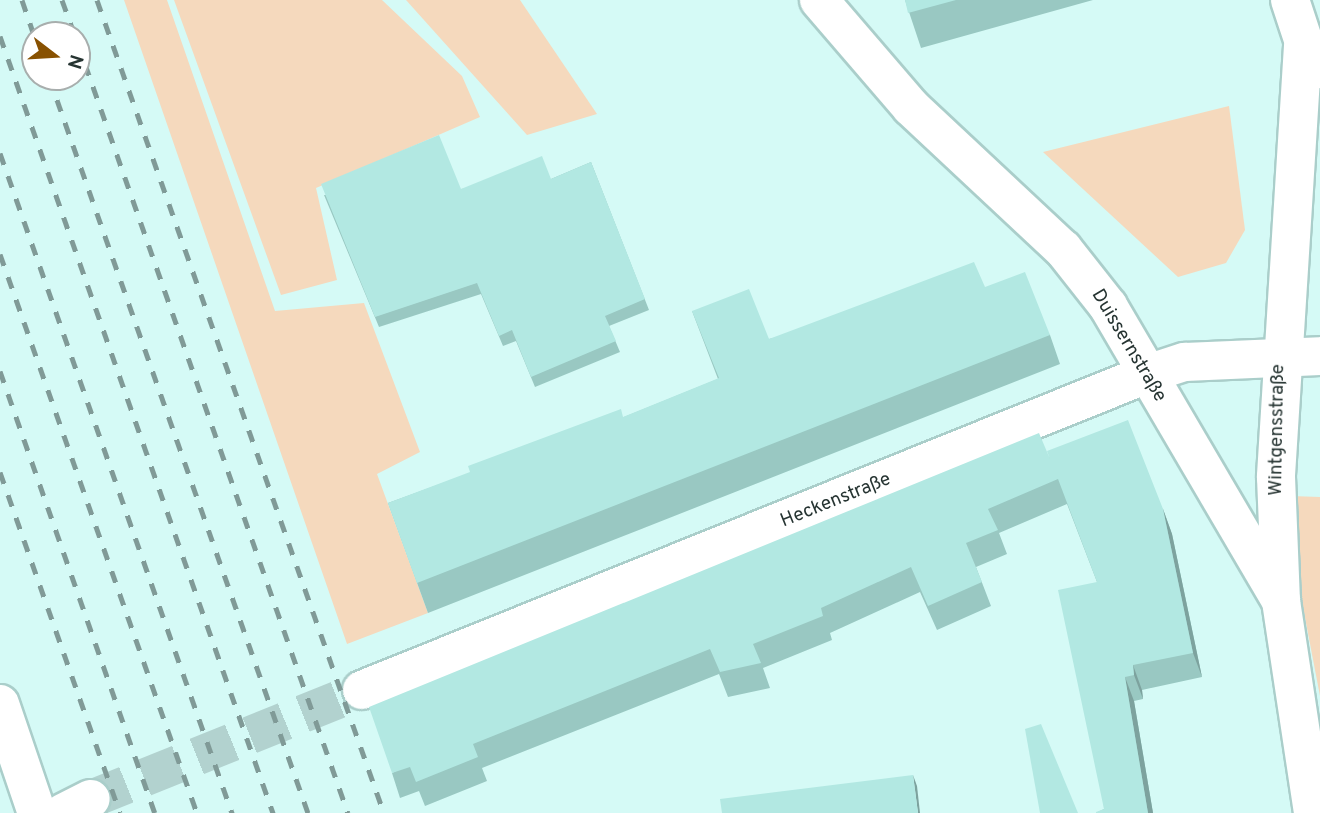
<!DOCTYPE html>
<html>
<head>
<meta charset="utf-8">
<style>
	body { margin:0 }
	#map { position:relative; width:1320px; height:813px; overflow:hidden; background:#d5faf6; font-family:Overpass,sans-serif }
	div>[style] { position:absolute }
	.green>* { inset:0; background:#f5d9bd }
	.minor-tunnel>* { height:38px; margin-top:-19px; transform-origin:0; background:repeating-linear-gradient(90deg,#b2d2cf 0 38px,transparent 0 57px) }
	.roads { filter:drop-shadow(2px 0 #aaceca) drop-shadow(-2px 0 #aaceca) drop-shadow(0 2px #aaceca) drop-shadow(0 -2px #aaceca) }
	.minor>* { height:38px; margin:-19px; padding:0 19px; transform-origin:19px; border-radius:19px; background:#fff }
	.secondary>* { height:38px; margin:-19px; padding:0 19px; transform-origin:19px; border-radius:19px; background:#fff }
	.rail>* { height:5px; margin-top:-2.5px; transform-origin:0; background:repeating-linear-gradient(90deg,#809a97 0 12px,transparent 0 24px) }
	.wall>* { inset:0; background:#99c8c2 }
	.shaded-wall>* { inset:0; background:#7da29e }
	.building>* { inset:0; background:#b2e8e2 }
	span { translate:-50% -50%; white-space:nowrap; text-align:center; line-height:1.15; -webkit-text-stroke:5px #fff; paint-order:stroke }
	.street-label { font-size:19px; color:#263432 }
	.north { position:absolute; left:21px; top:21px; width:70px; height:70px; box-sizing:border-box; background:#fff; border:2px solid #a8aead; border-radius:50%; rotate:107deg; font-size:19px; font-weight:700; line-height:28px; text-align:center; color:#263432 }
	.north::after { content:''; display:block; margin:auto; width:24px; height:32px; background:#885101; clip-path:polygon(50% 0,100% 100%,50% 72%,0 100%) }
</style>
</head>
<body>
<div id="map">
	<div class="green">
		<div style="clip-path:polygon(124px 0,167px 0,275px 311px,364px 303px,420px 452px,377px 474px,428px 613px,347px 644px)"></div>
		<div style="clip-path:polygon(174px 0,382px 0,462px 76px,480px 117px,316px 188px,337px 280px,281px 295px)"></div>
		<div style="clip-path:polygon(406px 0,520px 0,597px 114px,527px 135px)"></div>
		<div style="clip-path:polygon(1229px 106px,1245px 230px,1226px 263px,1178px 277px,1043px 152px)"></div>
		<div style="clip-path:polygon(1291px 496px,1320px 497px,1320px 696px,1302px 602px)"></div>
	</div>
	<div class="minor-tunnel">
		<div style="left:91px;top:799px;width:292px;rotate:-21.9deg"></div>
	</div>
	<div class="roads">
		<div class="minor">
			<div style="left:819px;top:0;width:141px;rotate:49.3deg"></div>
			<div style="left:911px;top:107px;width:208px;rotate:43.1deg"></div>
			<div style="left:1063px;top:249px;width:73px;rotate:51.7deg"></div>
			<div style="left:1108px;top:306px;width:342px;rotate:59.6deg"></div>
			<div style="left:362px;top:690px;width:846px;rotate:-21.93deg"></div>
			<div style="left:1147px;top:374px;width:40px;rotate:-18deg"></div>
			<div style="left:1185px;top:362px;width:135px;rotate:-2.5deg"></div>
			<div style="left:0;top:704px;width:115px;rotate:71.3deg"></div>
			<div style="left:63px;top:813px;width:31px;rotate:-27deg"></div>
		</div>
		<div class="secondary">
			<div style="left:1290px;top:0;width:74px;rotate:71.8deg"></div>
			<div style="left:1303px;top:46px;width:432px;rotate:93.6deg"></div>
			<div style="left:1276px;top:477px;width:124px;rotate:87.7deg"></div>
			<div style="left:1281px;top:601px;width:214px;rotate:81.4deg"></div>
		</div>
	</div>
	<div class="rail">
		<div style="left:22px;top:0;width:40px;rotate:71.1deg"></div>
		<div style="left:62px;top:0;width:37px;rotate:70deg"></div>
		<div style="left:97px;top:0;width:862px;rotate:70.56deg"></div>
		<div style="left:0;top:36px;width:824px;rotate:70.64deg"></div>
		<div style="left:77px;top:41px;width:818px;rotate:70.66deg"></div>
		<div style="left:49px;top:77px;width:780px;rotate:70.61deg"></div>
		<div style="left:0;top:153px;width:700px;rotate:70.63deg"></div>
		<div style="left:0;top:254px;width:593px;rotate:70.59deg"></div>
		<div style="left:0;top:371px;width:468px;rotate:70.7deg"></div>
		<div style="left:0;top:472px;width:361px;rotate:70.6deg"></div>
	</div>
	<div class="wall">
		<div style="clip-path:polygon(905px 0,1093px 0,921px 48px)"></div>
		<div style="clip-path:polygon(591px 162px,649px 310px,609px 326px,620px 352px,535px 387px,516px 341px,503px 346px,481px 294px,379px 327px,324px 195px,461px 189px,551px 179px)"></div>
		<div style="clip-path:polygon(985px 287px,1050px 335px,1060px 364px,428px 613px,388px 503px,624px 417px,718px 379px,692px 311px,769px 339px)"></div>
		<div style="clip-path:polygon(1049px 457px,1163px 509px,1172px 534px,1202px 677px,1142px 690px,1143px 699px,1134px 701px,1153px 813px,1096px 813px,1104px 809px,1097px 582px,1067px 504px,999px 533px,1007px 554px,976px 567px,991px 606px,937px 630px,920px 592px,830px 633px,832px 640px,763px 668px,770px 688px,728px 697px,719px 674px,482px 768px,487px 781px,425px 806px,419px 791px,400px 798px,392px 773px)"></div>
	</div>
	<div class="shaded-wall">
		<div style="clip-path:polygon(1163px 509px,1172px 534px,1202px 677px,1193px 653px)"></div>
		<div style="clip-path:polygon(1133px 665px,1142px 690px,1143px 699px,1134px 675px)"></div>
		<div style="clip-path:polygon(1125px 677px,1134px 701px,1153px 813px,1148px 813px)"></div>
		<div style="clip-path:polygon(913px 775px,917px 786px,920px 813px,918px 813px)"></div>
	</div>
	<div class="building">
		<div style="clip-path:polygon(905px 0,956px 0,908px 13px)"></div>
		<div style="clip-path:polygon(439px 135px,461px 189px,542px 156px,551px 179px,591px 162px,645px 299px,605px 316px,616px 341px,531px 377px,512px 330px,499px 336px,477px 283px,375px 317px,321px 184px)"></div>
		<div style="clip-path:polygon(974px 262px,985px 287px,1025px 272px,1050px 335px,417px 583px,388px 503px,470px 472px,468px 466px,621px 409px,623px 417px,719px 378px,692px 311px,749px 289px,769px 339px)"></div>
		<div style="clip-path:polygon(1128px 420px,1163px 509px,1193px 653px,1133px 665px,1134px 675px,1125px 677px,1148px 813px,1096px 813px,1096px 812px,1104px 809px,1058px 590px,1097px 582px,1058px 479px,988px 509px,998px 530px,966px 543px,982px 582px,928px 606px,911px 567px,821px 608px,823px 616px,753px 644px,761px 663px,720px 672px,710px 649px,473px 744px,478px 757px,416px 782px,410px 767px,392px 773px,369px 707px,1039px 433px,1050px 459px,1047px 451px)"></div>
		<div style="clip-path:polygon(1041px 724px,1078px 813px,1040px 813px,1025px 729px)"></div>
		<div style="clip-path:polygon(913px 775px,918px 813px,722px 813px,720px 799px)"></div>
	</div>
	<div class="street-label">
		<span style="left:1128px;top:346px;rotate:59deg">Duissernstraße</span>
		<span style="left:1278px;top:430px;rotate:-89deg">Wintgensstraße</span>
		<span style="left:836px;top:501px;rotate:-22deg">Heckenstraße</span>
	</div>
	<div class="north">N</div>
</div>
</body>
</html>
